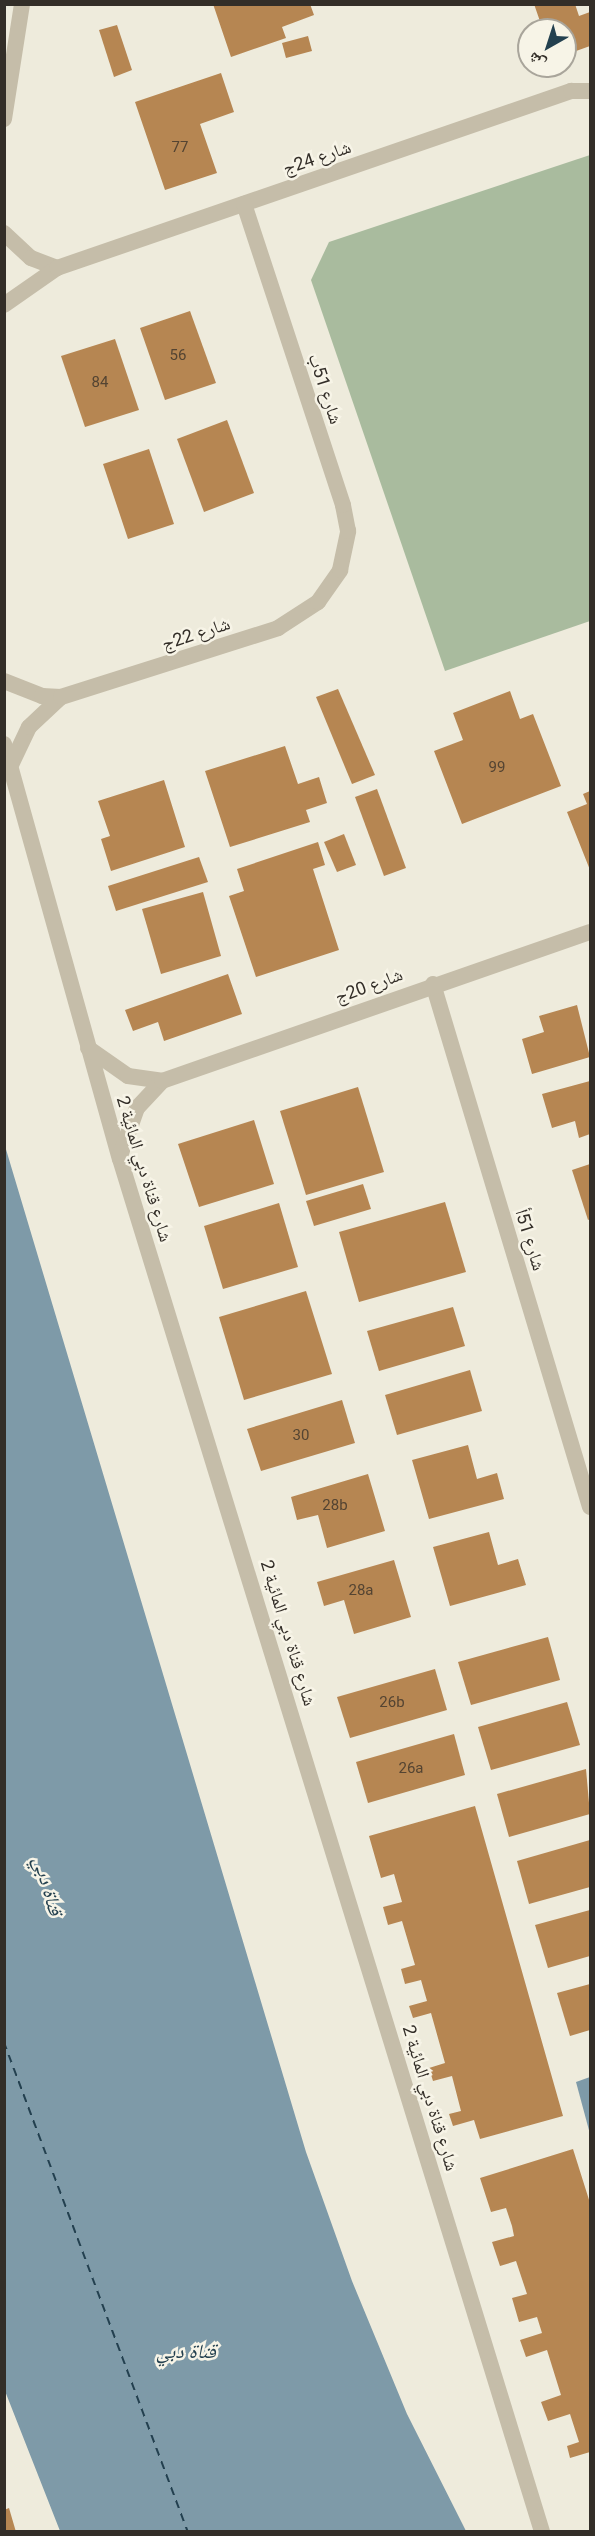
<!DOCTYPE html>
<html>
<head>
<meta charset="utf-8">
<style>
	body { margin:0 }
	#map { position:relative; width:595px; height:2536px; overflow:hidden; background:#eeebdc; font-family:Roboto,"Noto Naskh Arabic",sans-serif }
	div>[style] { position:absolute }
	.green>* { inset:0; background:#a9bb9e }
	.water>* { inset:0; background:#7e9aa8 }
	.ferry>* { height:1.5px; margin-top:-0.75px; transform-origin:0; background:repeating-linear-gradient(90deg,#23404f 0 8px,transparent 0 14px) }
	.building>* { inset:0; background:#b68652 }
	.minor>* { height:16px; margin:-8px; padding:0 8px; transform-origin:8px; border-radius:8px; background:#c5bda9 }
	span { translate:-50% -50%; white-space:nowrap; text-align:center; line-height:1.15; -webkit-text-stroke:5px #f7f4e7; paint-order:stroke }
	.number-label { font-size:15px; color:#544432 }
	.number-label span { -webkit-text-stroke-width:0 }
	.street-label { font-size:18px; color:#332e28 }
	.water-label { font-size:20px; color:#23404f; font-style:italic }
	.frame { position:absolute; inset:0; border:6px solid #332e28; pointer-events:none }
	.north { position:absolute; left:517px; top:18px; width:60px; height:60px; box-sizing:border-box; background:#f7f4e7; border:2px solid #a9a59b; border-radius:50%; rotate:219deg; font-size:16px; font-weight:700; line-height:24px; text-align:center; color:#332e28 }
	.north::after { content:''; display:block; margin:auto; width:21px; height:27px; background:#23404f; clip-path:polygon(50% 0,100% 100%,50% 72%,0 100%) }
</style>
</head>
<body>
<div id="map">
	<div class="green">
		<div style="clip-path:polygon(590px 155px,590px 621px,445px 671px,311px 280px,329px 242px)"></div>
	</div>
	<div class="water">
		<div style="clip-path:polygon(5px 1146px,306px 2152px,352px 2281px,407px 2414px,466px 2531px,60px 2531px,5px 2391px)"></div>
		<div style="clip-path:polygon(590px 2077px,590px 2134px,576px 2082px)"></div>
	</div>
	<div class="ferry">
		<div style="left:4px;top:2042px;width:523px;rotate:69.42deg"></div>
	</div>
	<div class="building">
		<div style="clip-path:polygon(213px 4px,310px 4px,314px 15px,282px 27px,286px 38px,231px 57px)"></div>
		<div style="clip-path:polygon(534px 4px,575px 4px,579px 16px,590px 12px,590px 46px,565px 55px,565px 30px,543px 30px)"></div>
		<div style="clip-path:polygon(117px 25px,132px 70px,114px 77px,99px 30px)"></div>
		<div style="clip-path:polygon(308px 36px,312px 51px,286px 58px,282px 43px)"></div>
		<div style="clip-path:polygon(221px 73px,234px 112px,200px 124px,217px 173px,165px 190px,135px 102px)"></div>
		<div style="clip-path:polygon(190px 311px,216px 383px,165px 400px,140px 328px)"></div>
		<div style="clip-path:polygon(115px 339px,139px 410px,85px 427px,61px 356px)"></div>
		<div style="clip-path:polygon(227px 420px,254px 493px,204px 512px,177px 439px)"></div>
		<div style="clip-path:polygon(149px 449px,174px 524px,128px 539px,103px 464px)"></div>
		<div style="clip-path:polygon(338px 689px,375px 775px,352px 784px,316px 697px)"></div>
		<div style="clip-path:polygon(510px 691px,520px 719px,533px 714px,561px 786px,462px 824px,434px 751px,463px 740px,453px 713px)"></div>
		<div style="clip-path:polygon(285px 746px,298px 784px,319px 777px,327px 803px,306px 810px,310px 822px,230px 847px,205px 771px)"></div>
		<div style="clip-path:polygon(164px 780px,185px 847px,111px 871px,101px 839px,110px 836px,98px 801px)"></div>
		<div style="clip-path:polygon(377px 789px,406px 868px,384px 876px,355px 797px)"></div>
		<div style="clip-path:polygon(590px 791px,590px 870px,567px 812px,587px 804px,583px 794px)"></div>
		<div style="clip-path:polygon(344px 834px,356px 865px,337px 872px,324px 842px)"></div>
		<div style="clip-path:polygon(318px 842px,325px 865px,313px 869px,339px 950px,256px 977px,229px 896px,244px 891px,237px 869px)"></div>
		<div style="clip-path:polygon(199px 857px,208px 882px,116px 911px,108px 886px)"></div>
		<div style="clip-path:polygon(203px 892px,221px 956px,161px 974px,142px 909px)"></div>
		<div style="clip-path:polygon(228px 974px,242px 1014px,164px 1041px,158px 1022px,133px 1031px,125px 1010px)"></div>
		<div style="clip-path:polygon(577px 1005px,590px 1057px,532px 1074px,522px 1039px,544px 1032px,539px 1016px)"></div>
		<div style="clip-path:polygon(590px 1081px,590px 1134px,579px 1138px,575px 1121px,552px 1128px,542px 1094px)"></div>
		<div style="clip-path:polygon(358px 1087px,384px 1172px,306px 1195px,280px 1111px)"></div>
		<div style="clip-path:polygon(254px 1120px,274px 1184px,199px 1207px,178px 1144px)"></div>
		<div style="clip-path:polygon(590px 1164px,590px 1219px,588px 1220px,572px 1170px)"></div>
		<div style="clip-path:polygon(363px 1184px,371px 1209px,314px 1226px,306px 1201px)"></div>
		<div style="clip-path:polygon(445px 1202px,466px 1272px,359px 1302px,339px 1232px)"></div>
		<div style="clip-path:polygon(279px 1203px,298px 1267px,223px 1289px,204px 1226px)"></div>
		<div style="clip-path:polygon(306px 1291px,332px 1374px,244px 1400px,219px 1317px)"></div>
		<div style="clip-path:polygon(453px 1307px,465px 1346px,379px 1371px,367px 1331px)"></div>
		<div style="clip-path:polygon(470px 1370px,482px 1411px,397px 1435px,385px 1395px)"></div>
		<div style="clip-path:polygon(342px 1400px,355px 1443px,261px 1471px,247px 1429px)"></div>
		<div style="clip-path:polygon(468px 1445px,477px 1479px,497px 1473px,504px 1499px,429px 1519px,412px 1460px)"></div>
		<div style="clip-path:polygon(368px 1474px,385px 1531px,327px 1548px,318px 1515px,297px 1520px,291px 1497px)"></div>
		<div style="clip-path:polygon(489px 1532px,498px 1565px,518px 1559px,526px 1585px,450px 1606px,433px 1547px)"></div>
		<div style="clip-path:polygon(394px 1560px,411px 1617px,354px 1634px,344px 1600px,324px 1606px,317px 1582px)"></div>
		<div style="clip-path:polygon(548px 1637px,560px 1680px,471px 1705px,458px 1662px)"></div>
		<div style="clip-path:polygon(435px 1669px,447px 1710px,350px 1738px,337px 1697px)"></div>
		<div style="clip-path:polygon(567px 1702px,580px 1745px,491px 1770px,478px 1727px)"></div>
		<div style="clip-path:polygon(454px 1734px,465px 1775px,368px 1803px,356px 1762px)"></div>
		<div style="clip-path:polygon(586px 1769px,590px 1814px,509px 1837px,497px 1794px)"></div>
		<div style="clip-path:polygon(475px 1806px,563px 2116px,480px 2139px,474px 2120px,453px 2126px,449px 2114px,461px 2111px,452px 2076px,433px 2081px,429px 2068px,445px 2063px,431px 2013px,413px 2018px,409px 2006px,427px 2001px,421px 1980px,405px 1984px,401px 1969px,415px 1965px,402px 1921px,388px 1925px,383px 1907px,402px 1902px,394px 1874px,381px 1878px,369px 1836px)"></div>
		<div style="clip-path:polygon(590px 1840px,590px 1887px,529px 1904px,517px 1861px)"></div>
		<div style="clip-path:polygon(590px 1910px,590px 1956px,548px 1968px,535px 1925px)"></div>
		<div style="clip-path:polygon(590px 1984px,590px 2030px,570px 2036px,557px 1993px)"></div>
		<div style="clip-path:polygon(573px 2149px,590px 2203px,590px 2452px,570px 2458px,567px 2446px,579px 2442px,570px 2414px,548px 2421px,541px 2402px,561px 2395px,547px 2350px,526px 2357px,520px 2340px,542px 2333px,537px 2317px,519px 2322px,512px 2298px,527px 2294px,516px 2261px,500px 2266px,492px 2242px,514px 2236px,512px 2226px,506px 2208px,491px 2212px,480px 2178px)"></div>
		<div style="clip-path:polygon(9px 2508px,16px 2532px,4px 2532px,4px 2510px)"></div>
	</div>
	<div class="minor">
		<div style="left:4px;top:119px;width:116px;rotate:-81.1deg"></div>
		<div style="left:4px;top:233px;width:37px;rotate:43deg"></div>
		<div style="left:31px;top:258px;width:28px;rotate:21deg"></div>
		<div style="left:4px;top:305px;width:65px;rotate:-34.9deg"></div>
		<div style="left:57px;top:268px;width:544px;rotate:-19deg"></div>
		<div style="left:571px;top:91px;width:19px"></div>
		<div style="left:4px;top:681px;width:41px;rotate:21.5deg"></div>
		<div style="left:42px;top:696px;width:19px;rotate:3deg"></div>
		<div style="left:4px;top:744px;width:431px;rotate:74.4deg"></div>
		<div style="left:120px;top:1159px;width:1436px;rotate:72.91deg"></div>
		<div style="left:10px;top:767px;width:44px;rotate:-64.6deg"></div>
		<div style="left:29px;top:727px;width:44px;rotate:-43.2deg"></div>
		<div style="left:61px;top:697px;width:228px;rotate:-17.6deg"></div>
		<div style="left:278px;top:628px;width:48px;rotate:-33deg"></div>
		<div style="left:318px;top:602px;width:39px;rotate:-55deg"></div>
		<div style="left:340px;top:570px;width:40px;rotate:-78deg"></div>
		<div style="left:348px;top:531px;width:26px;rotate:-101deg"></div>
		<div style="left:343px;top:505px;width:317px;rotate:-108.2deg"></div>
		<div style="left:433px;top:984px;width:546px;rotate:73.29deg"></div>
		<div style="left:88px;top:1048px;width:49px;rotate:35deg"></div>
		<div style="left:128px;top:1076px;width:34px;rotate:8deg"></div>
		<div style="left:120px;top:1156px;width:51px;rotate:-70.5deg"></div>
		<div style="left:137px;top:1108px;width:37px;rotate:-47deg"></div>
		<div style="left:162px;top:1081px;width:453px;rotate:-19.2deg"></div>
	</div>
	<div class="number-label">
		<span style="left:180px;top:148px">77</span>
		<span style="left:178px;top:356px">56</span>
		<span style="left:100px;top:383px">84</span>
		<span style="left:497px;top:768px">99</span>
		<span style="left:301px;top:1436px">30</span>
		<span style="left:335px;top:1506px">28b</span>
		<span style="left:361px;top:1591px">28a</span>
		<span style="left:392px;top:1703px">26b</span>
		<span style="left:411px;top:1769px">26a</span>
	</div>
	<div class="street-label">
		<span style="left:317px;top:158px;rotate:-19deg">شارع 24ج</span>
		<span style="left:325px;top:389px;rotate:72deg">شارع 51ب</span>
		<span style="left:196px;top:634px;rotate:-18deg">شارع 22ج</span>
		<span style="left:369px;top:986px;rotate:-20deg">شارع 20ج</span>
		<span style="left:144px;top:1169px;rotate:73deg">شارع قناة دبي المائية 2</span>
		<span style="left:530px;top:1240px;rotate:73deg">شارع 51أ</span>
		<span style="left:288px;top:1633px;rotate:73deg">شارع قناة دبي المائية 2</span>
		<span style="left:430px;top:2098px;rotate:73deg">شارع قناة دبي المائية 2</span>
	</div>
	<div class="water-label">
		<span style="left:48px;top:1886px;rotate:74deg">قناة دبي</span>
		<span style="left:186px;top:2351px">قناة دبي</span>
	</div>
	<div class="frame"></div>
	<div class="north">ش</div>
</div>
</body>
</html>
